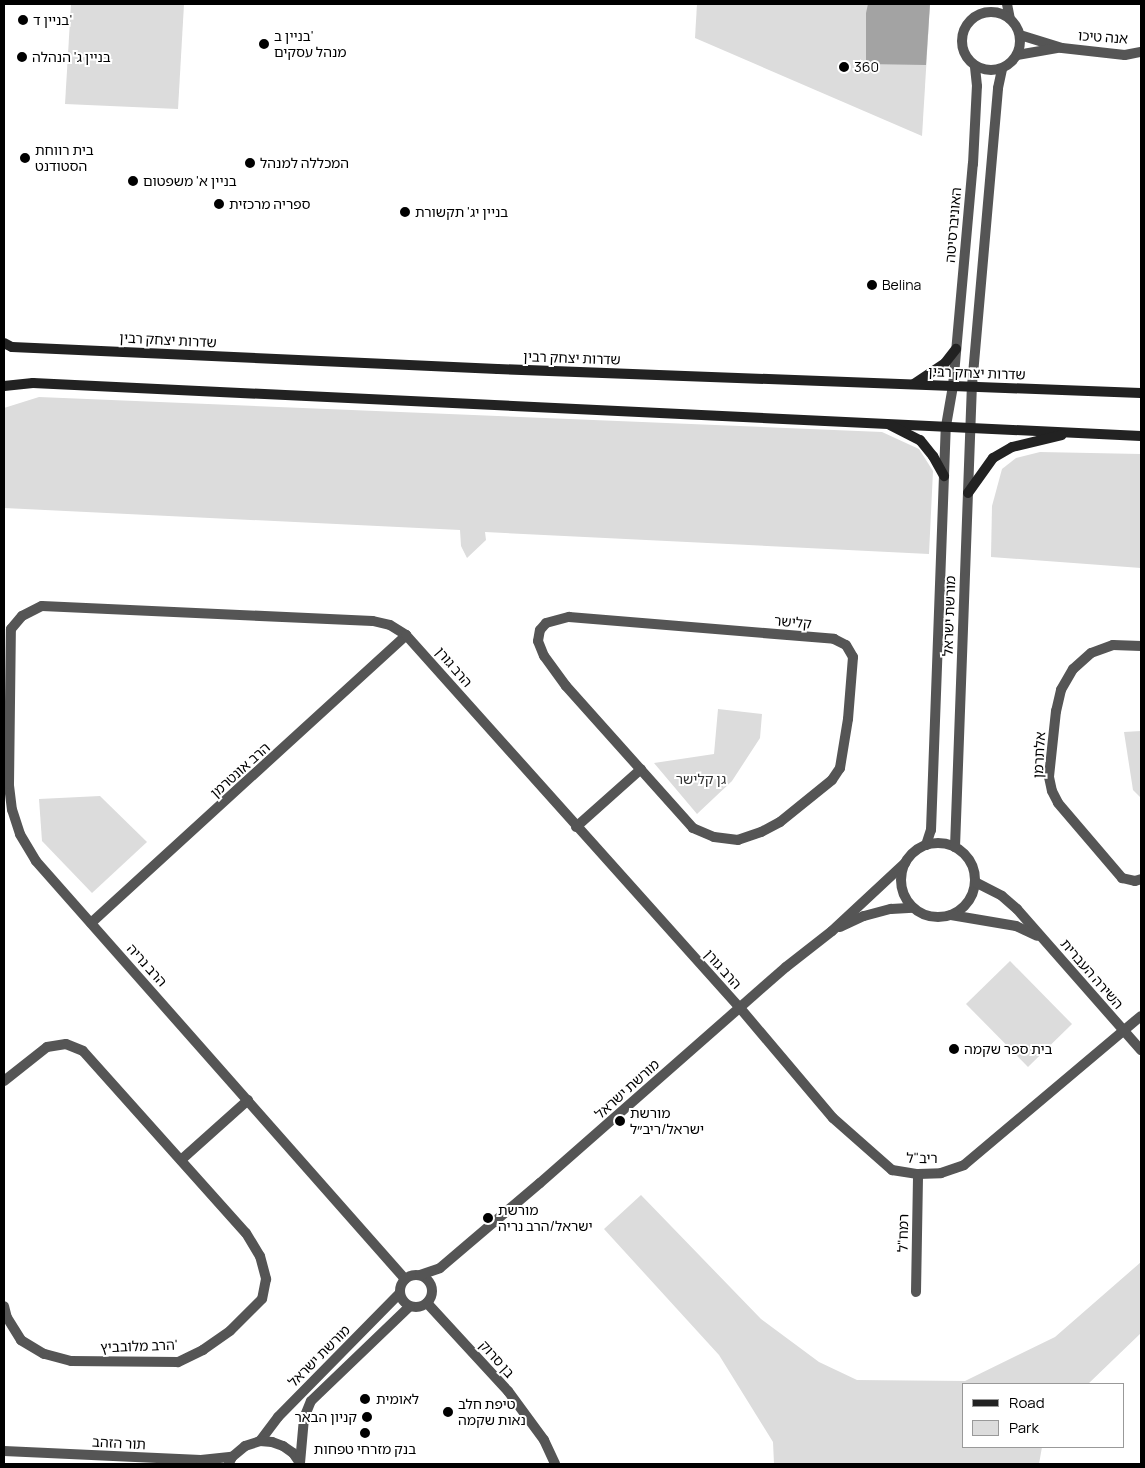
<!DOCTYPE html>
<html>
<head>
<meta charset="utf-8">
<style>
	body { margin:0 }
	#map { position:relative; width:1145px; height:1468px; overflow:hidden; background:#fff; font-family:Manrope,"Noto Sans Hebrew",sans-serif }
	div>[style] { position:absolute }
	.green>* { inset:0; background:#dcdcdc }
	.water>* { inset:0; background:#a3a3a3 }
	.minor>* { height:10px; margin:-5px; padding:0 5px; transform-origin:5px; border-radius:5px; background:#555 }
	.minor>.ring { margin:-5px; padding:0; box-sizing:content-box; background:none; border:10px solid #555; border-radius:50% }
	.tertiary>* { height:10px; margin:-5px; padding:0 5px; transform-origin:5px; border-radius:5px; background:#555 }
	.tertiary>.ring { margin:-5px; padding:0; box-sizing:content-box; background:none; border:10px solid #555; border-radius:50% }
	.secondary>* { height:10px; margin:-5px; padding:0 5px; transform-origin:5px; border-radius:5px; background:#222 }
	.dots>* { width:14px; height:14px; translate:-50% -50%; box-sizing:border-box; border:2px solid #fff; border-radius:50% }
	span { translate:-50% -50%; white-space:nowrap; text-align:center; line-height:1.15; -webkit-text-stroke:4px #fff; paint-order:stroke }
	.poi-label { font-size:14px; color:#000 }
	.left { translate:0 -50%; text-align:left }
	.right { translate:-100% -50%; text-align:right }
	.street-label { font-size:14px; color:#000 }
	.park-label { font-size:14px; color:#333 }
	.frame { position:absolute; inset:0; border:5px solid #000; pointer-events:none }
	.legend { position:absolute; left:962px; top:1383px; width:162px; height:65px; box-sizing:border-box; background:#fff; border:1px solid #999; margin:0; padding:6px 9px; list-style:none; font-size:15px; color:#000 }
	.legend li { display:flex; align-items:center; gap:10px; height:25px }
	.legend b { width:25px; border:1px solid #999 }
</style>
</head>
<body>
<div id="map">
	<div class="green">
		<div style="clip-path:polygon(71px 4px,184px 4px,178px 109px,65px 104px)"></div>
		<div style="clip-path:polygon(697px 4px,930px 4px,922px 136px,695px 38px)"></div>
		<div style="clip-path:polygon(39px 397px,882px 432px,919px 449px,933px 471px,929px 554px,485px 532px,486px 540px,467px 558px,461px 546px,460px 530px,4px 508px,4px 408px)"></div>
		<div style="clip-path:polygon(1040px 452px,1141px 454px,1141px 568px,991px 557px,992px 506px,1002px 469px,1016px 458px)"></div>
		<div style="clip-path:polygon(718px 709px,762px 714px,760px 738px,732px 781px,697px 814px,654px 763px,714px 754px)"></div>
		<div style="clip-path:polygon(1141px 731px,1141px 798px,1133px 790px,1124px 732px)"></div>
		<div style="clip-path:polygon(100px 796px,147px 842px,92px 893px,42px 841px,39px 799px)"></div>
		<div style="clip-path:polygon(1010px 961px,1072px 1024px,1028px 1067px,966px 1004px)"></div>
		<div style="clip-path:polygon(641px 1195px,761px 1319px,819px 1362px,857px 1380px,965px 1381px,1055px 1337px,1141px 1262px,1141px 1333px,1088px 1384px,964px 1384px,964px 1447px,1042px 1447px,1039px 1464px,774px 1464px,773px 1442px,719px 1355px,604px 1229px)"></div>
	</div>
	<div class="water">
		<div style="clip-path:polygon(868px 4px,930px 4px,926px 65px,866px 64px,866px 13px)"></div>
	</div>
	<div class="minor">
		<div style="left:1007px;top:4px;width:15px;rotate:79deg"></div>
		<div class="ring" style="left:962px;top:12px;width:48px;height:48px"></div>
		<div style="left:1020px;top:35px;width:44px;rotate:17.2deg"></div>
		<div style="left:1062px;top:48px;width:63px;rotate:6.3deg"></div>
		<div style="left:1125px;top:55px;width:16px;rotate:-11deg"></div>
		<div style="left:1017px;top:55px;width:42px;rotate:-9.7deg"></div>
		<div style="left:953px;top:386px;width:223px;rotate:-84.9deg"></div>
		<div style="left:973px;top:164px;width:78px;rotate:-87.1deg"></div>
		<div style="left:977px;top:86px;width:20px;rotate:-96deg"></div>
		<div style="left:972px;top:386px;width:299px;rotate:-85deg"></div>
		<div style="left:998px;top:88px;width:19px;rotate:-78deg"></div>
		<div style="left:569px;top:617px;width:266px;rotate:4.7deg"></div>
		<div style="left:834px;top:639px;width:13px;rotate:27deg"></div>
		<div style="left:846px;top:645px;width:14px;rotate:60deg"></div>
		<div style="left:853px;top:657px;width:62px;rotate:94.6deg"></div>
		<div style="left:848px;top:719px;width:50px;rotate:99.3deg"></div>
		<div style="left:840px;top:768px;width:14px;rotate:124deg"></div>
		<div style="left:832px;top:780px;width:67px;rotate:141.1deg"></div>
		<div style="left:780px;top:822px;width:21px;rotate:152deg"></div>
		<div style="left:761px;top:832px;width:24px;rotate:161deg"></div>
		<div style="left:738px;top:840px;width:24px;rotate:-173deg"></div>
		<div style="left:714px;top:837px;width:23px;rotate:-157deg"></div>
		<div style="left:693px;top:828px;width:191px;rotate:-131.8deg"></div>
		<div style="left:566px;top:686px;width:37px;rotate:-126deg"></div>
		<div style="left:544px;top:656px;width:16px;rotate:-112deg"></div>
		<div style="left:538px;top:641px;width:11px;rotate:-80deg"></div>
		<div style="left:540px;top:630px;width:9px;rotate:-49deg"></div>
		<div style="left:546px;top:623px;width:24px;rotate:-15deg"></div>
		<div style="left:1141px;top:646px;width:28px;rotate:-178deg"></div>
		<div style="left:1113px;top:645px;width:23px;rotate:160deg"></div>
		<div style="left:1091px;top:653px;width:24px;rotate:138deg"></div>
		<div style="left:1073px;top:669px;width:24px;rotate:120deg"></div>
		<div style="left:1061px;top:690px;width:22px;rotate:103deg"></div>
		<div style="left:1056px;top:711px;width:66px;rotate:96.1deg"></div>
		<div style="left:1049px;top:777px;width:14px;rotate:78deg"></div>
		<div style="left:1052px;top:791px;width:13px;rotate:63deg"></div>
		<div style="left:1058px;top:803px;width:99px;rotate:49.5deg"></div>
		<div style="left:1122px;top:878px;width:13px;rotate:13deg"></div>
		<div style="left:1135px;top:881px;width:6px;rotate:-18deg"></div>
		<div style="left:576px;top:827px;width:87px;rotate:-41.7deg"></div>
		<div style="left:91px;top:923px;width:427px;rotate:-42.4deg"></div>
		<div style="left:4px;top:1081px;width:55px;rotate:-38.3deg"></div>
		<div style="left:47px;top:1047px;width:19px;rotate:-9deg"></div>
		<div style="left:66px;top:1044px;width:18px;rotate:22deg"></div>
		<div style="left:83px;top:1051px;width:244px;rotate:48.2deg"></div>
		<div style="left:246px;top:1233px;width:27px;rotate:59deg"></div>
		<div style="left:260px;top:1256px;width:24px;rotate:75deg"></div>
		<div style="left:266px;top:1279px;width:20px;rotate:101deg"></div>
		<div style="left:262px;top:1299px;width:45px;rotate:135deg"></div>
		<div style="left:230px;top:1331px;width:33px;rotate:145deg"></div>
		<div style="left:203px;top:1350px;width:28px;rotate:154deg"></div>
		<div style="left:178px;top:1362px;width:107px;rotate:-179.5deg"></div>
		<div style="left:71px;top:1361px;width:28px;rotate:-165deg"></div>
		<div style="left:44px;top:1354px;width:27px;rotate:-149deg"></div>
		<div style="left:21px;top:1340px;width:26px;rotate:-122deg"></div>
		<div style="left:7px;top:1318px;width:12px;rotate:-104deg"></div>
		<div style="left:181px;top:1160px;width:90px;rotate:-41.8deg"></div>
		<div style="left:405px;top:1279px;width:558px;rotate:-131.44deg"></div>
		<div style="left:36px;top:861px;width:31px;rotate:-121deg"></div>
		<div style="left:20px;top:834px;width:25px;rotate:-108deg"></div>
		<div style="left:12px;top:810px;width:26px;rotate:-97deg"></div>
		<div style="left:9px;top:784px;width:155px;rotate:-89.3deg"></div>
		<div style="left:11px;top:629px;width:17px;rotate:-50deg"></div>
		<div style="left:22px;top:616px;width:22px;rotate:-27deg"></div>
		<div style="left:42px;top:606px;width:331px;rotate:2.6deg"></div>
		<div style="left:373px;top:621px;width:17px;rotate:13deg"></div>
		<div style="left:390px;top:625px;width:19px;rotate:32deg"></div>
		<div style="left:406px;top:635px;width:501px;rotate:48.16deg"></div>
		<div style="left:740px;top:1008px;width:144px;rotate:49.8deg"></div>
		<div style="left:833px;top:1118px;width:79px;rotate:41.4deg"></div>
		<div style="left:892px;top:1170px;width:26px;rotate:9deg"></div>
		<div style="left:918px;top:1174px;width:23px;rotate:-2deg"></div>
		<div style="left:941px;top:1173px;width:24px;rotate:-19deg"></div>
		<div style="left:964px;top:1165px;width:231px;rotate:-40.1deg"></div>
		<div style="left:916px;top:1292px;width:118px;rotate:-89deg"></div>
		<div style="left:427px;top:1303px;width:120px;rotate:47.4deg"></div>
		<div style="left:508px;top:1391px;width:61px;rotate:53.7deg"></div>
		<div style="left:544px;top:1440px;width:26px;rotate:65deg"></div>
	</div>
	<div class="tertiary">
		<div class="ring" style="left:901px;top:843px;width:64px;height:64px"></div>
		<div style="left:926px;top:845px;width:16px;rotate:-72deg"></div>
		<div style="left:931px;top:830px;width:404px;rotate:-87.9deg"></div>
		<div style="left:946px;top:426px;width:41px;rotate:-80.1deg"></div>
		<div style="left:955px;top:847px;width:461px;rotate:-87.9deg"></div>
		<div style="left:975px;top:882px;width:30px;rotate:27deg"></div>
		<div style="left:1002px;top:896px;width:20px;rotate:41deg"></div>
		<div style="left:1017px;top:909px;width:188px;rotate:48.7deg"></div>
		<div style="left:951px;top:915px;width:66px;rotate:9.6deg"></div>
		<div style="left:1016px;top:926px;width:23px;rotate:25deg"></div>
		<div style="left:840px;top:927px;width:26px;rotate:-25deg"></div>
		<div style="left:864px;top:916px;width:28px;rotate:-15deg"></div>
		<div style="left:891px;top:909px;width:22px;rotate:-3deg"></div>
		<div class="ring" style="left:400px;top:1275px;width:22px;height:22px"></div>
		<div style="left:420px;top:1275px;width:21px;rotate:-19deg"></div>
		<div style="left:440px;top:1268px;width:131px;rotate:-40.4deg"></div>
		<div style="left:540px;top:1183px;width:327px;rotate:-41.3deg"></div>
		<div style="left:786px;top:967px;width:58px;rotate:-38deg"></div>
		<div style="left:832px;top:931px;width:100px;rotate:-43deg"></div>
		<div style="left:260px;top:1441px;width:30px;rotate:-53deg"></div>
		<div style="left:278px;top:1417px;width:174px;rotate:-45.5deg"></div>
		<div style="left:4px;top:1451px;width:197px;rotate:2.6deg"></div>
		<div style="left:201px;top:1460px;width:31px;rotate:-6deg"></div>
		<div style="left:229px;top:1463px;width:7px;rotate:-63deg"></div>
		<div style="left:232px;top:1457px;width:17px;rotate:-40deg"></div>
		<div style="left:245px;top:1446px;width:16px;rotate:-18deg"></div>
		<div style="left:260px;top:1441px;width:12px;rotate:5deg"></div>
		<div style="left:272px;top:1442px;width:12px;rotate:20deg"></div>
		<div style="left:283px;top:1446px;width:12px;rotate:35deg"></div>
		<div style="left:293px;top:1453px;width:12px;rotate:55deg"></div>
		<div style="left:300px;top:1463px;width:45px;rotate:-84.9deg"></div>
		<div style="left:304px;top:1418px;width:18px;rotate:-68deg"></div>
		<div style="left:311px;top:1401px;width:137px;rotate:-43.8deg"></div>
	</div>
	<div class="secondary">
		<div style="left:4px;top:343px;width:9px;rotate:27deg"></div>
		<div style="left:12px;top:347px;width:486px;rotate:2.6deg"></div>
		<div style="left:498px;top:369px;width:643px;rotate:2.14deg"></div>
		<div style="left:914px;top:384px;width:37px;rotate:-34deg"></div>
		<div style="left:945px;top:363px;width:18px;rotate:-52deg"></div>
		<div style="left:4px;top:386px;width:29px;rotate:-6deg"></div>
		<div style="left:33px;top:383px;width:1109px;rotate:2.74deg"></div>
		<div style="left:890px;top:425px;width:34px;rotate:27deg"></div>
		<div style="left:920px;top:440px;width:21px;rotate:51deg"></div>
		<div style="left:933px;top:456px;width:23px;rotate:61deg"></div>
		<div style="left:968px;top:493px;width:43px;rotate:-54.5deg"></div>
		<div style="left:993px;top:458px;width:22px;rotate:-30deg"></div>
		<div style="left:1012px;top:447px;width:51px;rotate:-13.5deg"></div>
	</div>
	<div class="dots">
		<div style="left:23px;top:20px;background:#000"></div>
		<div style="left:264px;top:44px;background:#000"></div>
		<div style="left:22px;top:57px;background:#000"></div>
		<div style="left:844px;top:67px;background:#000"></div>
		<div style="left:25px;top:158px;background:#000"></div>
		<div style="left:250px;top:163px;background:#000"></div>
		<div style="left:133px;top:181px;background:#000"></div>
		<div style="left:219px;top:204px;background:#000"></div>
		<div style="left:405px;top:212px;background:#000"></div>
		<div style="left:872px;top:285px;background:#000"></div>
		<div style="left:954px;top:1049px;background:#000"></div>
		<div style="left:620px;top:1121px;background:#000"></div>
		<div style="left:488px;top:1218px;background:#000"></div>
		<div style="left:365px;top:1399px;background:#000"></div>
		<div style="left:448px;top:1412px;background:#000"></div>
		<div style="left:367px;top:1417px;background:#000"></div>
		<div style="left:365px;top:1433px;background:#000"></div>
	</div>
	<div class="poi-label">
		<span class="left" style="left:33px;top:20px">בניין ד'</span>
		<span class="left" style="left:274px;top:44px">בניין ב'<br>מנהל עסקים</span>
		<span class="left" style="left:32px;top:57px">בניין ג' הנהלה</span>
		<span class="left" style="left:854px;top:67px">360</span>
		<span class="left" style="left:35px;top:158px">בית רווחת<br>הסטודנט</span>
		<span class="left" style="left:260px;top:163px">המכללה למנהל</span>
		<span class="left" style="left:143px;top:181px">בניין א' משפטום</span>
		<span class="left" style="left:229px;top:204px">ספריה מרכזית</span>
		<span class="left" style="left:415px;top:212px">בניין יג' תקשורת</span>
		<span class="left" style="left:882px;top:285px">Belina</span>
		<span class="left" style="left:964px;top:1049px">בית ספר שקמה</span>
		<span class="left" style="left:630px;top:1121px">מורשת<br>ישראל/ריב״ל</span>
		<span class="left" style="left:498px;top:1218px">מורשת<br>ישראל/הרב נריה</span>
		<span class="left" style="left:376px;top:1399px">לאומית</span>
		<span class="left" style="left:458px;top:1412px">טיפת חלב<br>נאות שקמה</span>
		<span class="right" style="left:357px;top:1417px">קניון הבאר</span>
		<span style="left:365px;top:1449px">בנק מזרחי טפחות</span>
	</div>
	<div class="street-label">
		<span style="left:1103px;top:37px;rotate:4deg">אנה טיכו</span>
		<span style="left:953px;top:225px;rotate:-85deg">האוניברסיטה</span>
		<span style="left:168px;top:340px;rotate:3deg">שדרות יצחק רבין</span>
		<span style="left:572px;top:358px;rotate:2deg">שדרות יצחק רבין</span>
		<span style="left:977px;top:373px;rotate:2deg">שדרות יצחק רבין</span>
		<span style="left:949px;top:616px;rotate:-88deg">מורשת ישראל</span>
		<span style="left:793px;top:622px;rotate:5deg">קלישר</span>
		<span style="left:454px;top:667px;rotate:49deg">הרב גורן</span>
		<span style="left:1039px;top:755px;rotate:-87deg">אלתרמן</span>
		<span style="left:240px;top:770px;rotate:-42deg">הרב אונטרמן</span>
		<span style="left:147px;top:965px;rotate:48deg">הרב נריה</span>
		<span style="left:723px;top:969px;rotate:48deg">הרב גורן</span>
		<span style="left:1092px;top:974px;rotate:49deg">השירה העברית</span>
		<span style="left:627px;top:1089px;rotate:-42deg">מורשת ישראל</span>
		<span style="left:922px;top:1158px;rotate:1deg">ריב"ל</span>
		<span style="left:903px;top:1233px;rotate:-89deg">רמח"ל</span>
		<span style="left:139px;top:1346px;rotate:-2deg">הרב מלובביץ'</span>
		<span style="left:319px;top:1356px;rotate:-45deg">מורשת ישראל</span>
		<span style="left:497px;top:1359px;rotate:48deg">בן סרוק</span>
		<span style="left:119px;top:1443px;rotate:3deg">תור הזהב</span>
	</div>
	<div class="park-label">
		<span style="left:701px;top:779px">גן קלישר</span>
	</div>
	<div class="frame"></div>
	<ul class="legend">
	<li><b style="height:6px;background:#222"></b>Road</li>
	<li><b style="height:14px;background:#dcdcdc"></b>Park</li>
	</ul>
</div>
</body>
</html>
